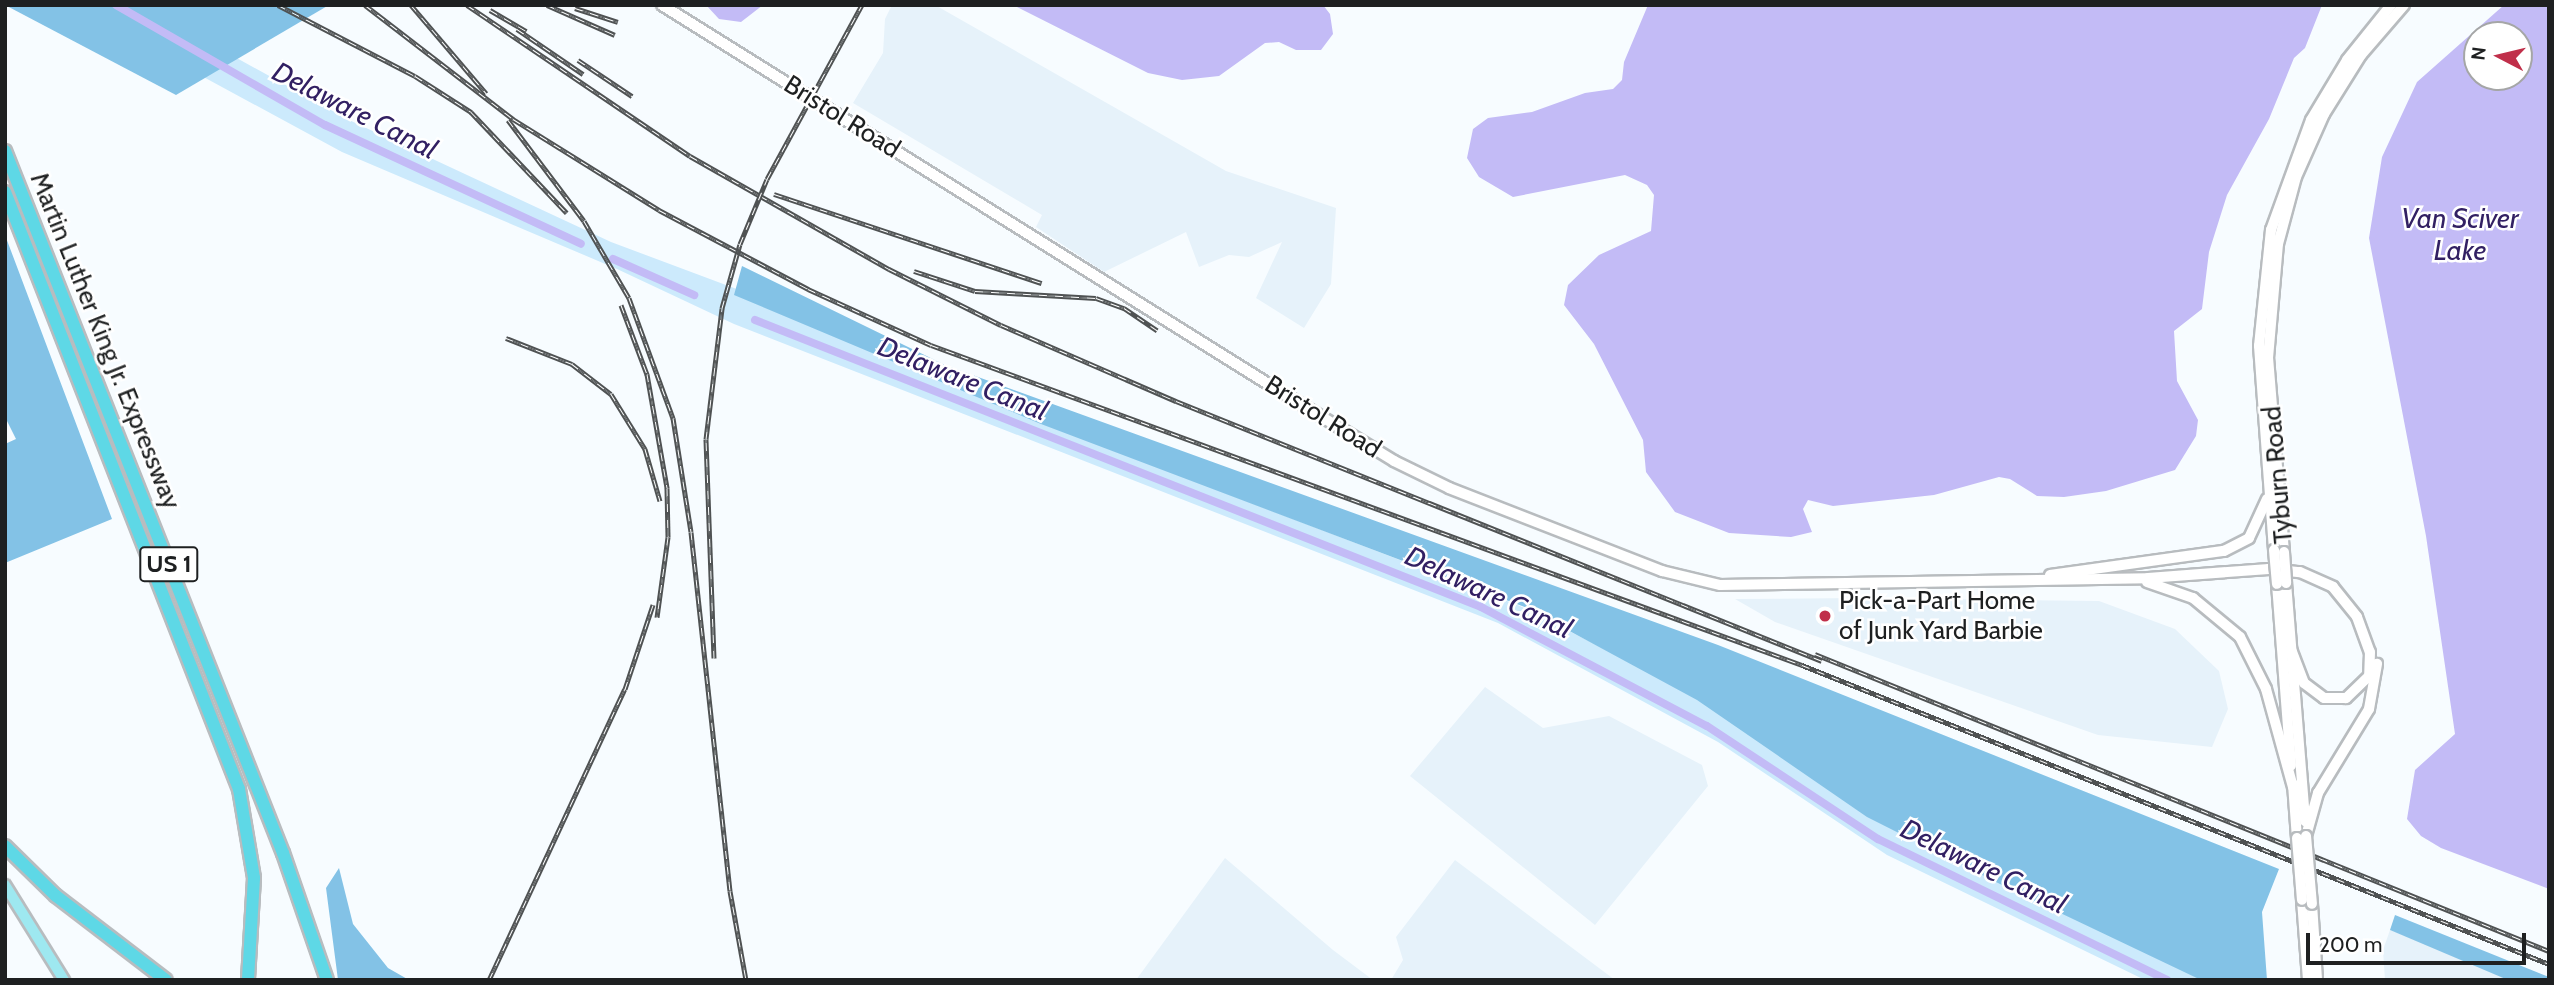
<!DOCTYPE html>
<html>
<head>
<meta charset="utf-8">
<style>
	body { margin:0 }
	#map { position:relative; width:2554px; height:985px; overflow:hidden; background:#f7fcff; font-family:Cabin,sans-serif }
	div>[style] { position:absolute }
	.built>* { inset:0; background:#e6f2fa }
	.green>* { inset:0; background:#cceafc }
	.forest>* { inset:0; background:#83c2e6 }
	.water>* { inset:0; background:#c3bbf6 }
	.canal>* { height:8px; margin:-4px; padding:0 4px; transform-origin:4px; border-radius:4px; background:#c3bbf6 }
	.roads { filter:drop-shadow(2px 0 #b8bcbf) drop-shadow(-2px 0 #b8bcbf) drop-shadow(0 2px #b8bcbf) drop-shadow(0 -2px #b8bcbf) }
	.secondary>* { height:10px; margin:-5px; padding:0 5px; transform-origin:5px; border-radius:5px; background:#fff }
	.primary>* { height:10px; margin:-5px; padding:0 5px; transform-origin:5px; border-radius:5px; background:#9ee8f0 }
	.highway>* { height:12px; margin:-6px; padding:0 6px; transform-origin:6px; border-radius:6px; background:#5ed8e6 }
	.rail>* { height:5px; margin-top:-2.5px; transform-origin:0; background:repeating-linear-gradient(90deg,#fff 0 8px,#4f5253 0 16px); box-sizing:border-box; border-block:2px solid #4f5253 }
	.bridges { filter:drop-shadow(2px 0 #b8bcbf) drop-shadow(-2px 0 #b8bcbf) drop-shadow(0 2px #b8bcbf) drop-shadow(0 -2px #b8bcbf) }
	.secondary-bridge>* { height:10px; margin:-5px; padding:0 5px; transform-origin:5px; border-radius:5px; background:#fff }
	.dots>* { width:19px; height:19px; translate:-50% -50%; box-sizing:border-box; border:4px solid #fff; border-radius:50% }
	span { translate:-50% -50%; white-space:nowrap; text-align:center; line-height:1.15; -webkit-text-stroke:5px #fff; paint-order:stroke }
	.shield-label span { padding:2px 5px; background:#fff; border:2px solid; border-radius:5px; -webkit-text-stroke-width:0 }
	.shield-label { font-size:24px; color:#1e2021; font-weight:700 }
	.street-label { font-size:26px; color:#1e2021 }
	.poi-label { font-size:26px; color:#1e2021 }
	.left { translate:0 -50%; text-align:left }
	.water-label { font-size:28px; color:#322063; font-style:italic }
	.frame { position:absolute; inset:0; border:7px solid #1e2021; pointer-events:none }
	.north { position:absolute; left:2463px; top:21px; width:70px; height:70px; box-sizing:border-box; background:#fff; border:2px solid #a5a6a6; border-radius:50%; rotate:277deg; font-size:19px; font-weight:700; line-height:28px; text-align:center; color:#1e2021 }
	.north::after { content:''; display:block; margin:auto; width:24px; height:32px; background:#c02f4a; clip-path:polygon(50% 0,100% 100%,50% 72%,0 100%) }
	.scale { position:absolute; left:2306px; top:933px; width:220px; height:32px; box-sizing:border-box; border:4px solid #1e2021; border-top:0; padding-left:9px; font-size:21px; line-height:24px; white-space:nowrap; color:#1e2021; -webkit-text-stroke:5px #fff; paint-order:stroke }
</style>
</head>
<body>
<div id="map">
	<div class="built">
		<div style="clip-path:polygon(892px 5px,935px 5px,1226px 171px,1336px 208px,1331px 284px,1304px 328px,1256px 298px,1282px 242px,1249px 257px,1229px 255px,1199px 267px,1186px 232px,1104px 272px,1036px 227px,1042px 215px,853px 103px,883px 53px,885px 19px)"></div>
		<div style="clip-path:polygon(1856px 598px,2099px 601px,2175px 629px,2219px 671px,2228px 709px,2212px 747px,2098px 735px,1775px 622px,1735px 599px)"></div>
		<div style="clip-path:polygon(1485px 687px,1543px 728px,1609px 716px,1702px 765px,1708px 786px,1595px 925px,1410px 776px)"></div>
		<div style="clip-path:polygon(1225px 858px,1333px 950px,1373px 980px,1136px 980px)"></div>
		<div style="clip-path:polygon(1455px 860px,1615px 980px,1391px 980px,1403px 960px,1396px 937px)"></div>
		<div style="clip-path:polygon(2390px 930px,2460px 957px,2508px 980px,2385px 980px,2383px 950px)"></div>
	</div>
	<div class="green">
		<div style="clip-path:polygon(215px 46px,349px 120px,611px 242px,742px 291px,1014px 412px,1520px 606px,1702px 699px,2201px 980px,2145px 980px,1887px 855px,1718px 742px,1498px 623px,734px 324px,617px 269px,342px 152px,198px 74px)"></div>
	</div>
	<div class="forest">
		<div style="clip-path:polygon(5px 5px,329px 5px,176px 95px)"></div>
		<div style="clip-path:polygon(5px 235px,112px 519px,5px 563px,5px 444px,16px 439px,5px 417px)"></div>
		<div style="clip-path:polygon(742px 266px,945px 365px,1718px 645px,2279px 869px,2262px 912px,2267px 980px,2201px 980px,2008px 888px,1867px 817px,1697px 700px,1527px 608px,1041px 424px,734px 295px)"></div>
		<div style="clip-path:polygon(339px 868px,353px 924px,388px 968px,409px 980px,338px 980px,326px 888px)"></div>
		<div style="clip-path:polygon(2395px 915px,2549px 977px,2549px 980px,2508px 980px,2390px 930px)"></div>
	</div>
	<div class="water">
		<div style="clip-path:polygon(706px 5px,763px 5px,741px 22px,719px 19px)"></div>
		<div style="clip-path:polygon(1013px 5px,1323px 5px,1330px 14px,1333px 34px,1321px 50px,1296px 50px,1279px 42px,1265px 43px,1219px 76px,1182px 80px,1148px 73px)"></div>
		<div style="clip-path:polygon(1648px 5px,2322px 5px,2305px 48px,2294px 58px,2269px 119px,2227px 195px,2209px 252px,2202px 309px,2174px 331px,2177px 381px,2198px 420px,2196px 436px,2175px 470px,2106px 491px,2064px 497px,2037px 496px,2010px 479px,1999px 477px,1934px 495px,1833px 506px,1808px 500px,1803px 509px,1812px 532px,1791px 537px,1729px 533px,1675px 512px,1646px 472px,1643px 440px,1594px 344px,1564px 305px,1568px 285px,1599px 255px,1651px 231px,1654px 195px,1647px 185px,1625px 175px,1513px 197px,1479px 177px,1467px 158px,1473px 129px,1488px 118px,1532px 112px,1585px 93px,1613px 89px,1622px 80px,1624px 62px)"></div>
		<div style="clip-path:polygon(evenodd,2504px 5px,2549px 5px,2549px 889px,2441px 848px,2421px 836px,2407px 819px,2415px 770px,2455px 734px,2426px 536px,2369px 238px,2382px 157px,2417px 82px,2504px 5px,2477px 35px,2519px 35px,2519px 77px,2477px 77px,2477px 35px)"></div>
	</div>
	<div class="canal">
		<div style="left:116px;top:5px;width:241px;rotate:29.9deg"></div>
		<div style="left:325px;top:125px;width:282px;rotate:24.9deg"></div>
		<div style="left:613px;top:259px;width:89px;rotate:24deg"></div>
		<div style="left:755px;top:320px;width:781px;rotate:21.57deg"></div>
		<div style="left:1481px;top:607px;width:255px;rotate:27.8deg"></div>
		<div style="left:1707px;top:726px;width:205px;rotate:33.5deg"></div>
		<div style="left:1878px;top:839px;width:322px;rotate:26deg"></div>
	</div>
	<div class="roads">
		<div class="secondary">
			<div style="left:662px;top:5px;width:721px;rotate:32.01deg"></div>
			<div style="left:1273px;top:387px;width:142px;rotate:31.4deg"></div>
			<div style="left:1394px;top:461px;width:61px;rotate:26.1deg"></div>
			<div style="left:1449px;top:488px;width:229px;rotate:21.3deg"></div>
			<div style="left:1662px;top:571px;width:60px;rotate:13.6deg"></div>
			<div style="left:1720px;top:585px;width:428px;rotate:-0.9deg"></div>
			<div style="left:2148px;top:578px;width:121px;rotate:-4.3deg"></div>
			<div style="left:2269px;top:569px;width:31px;rotate:6deg"></div>
			<div style="left:2300px;top:572px;width:36px;rotate:24deg"></div>
			<div style="left:2333px;top:587px;width:38px;rotate:51deg"></div>
			<div style="left:2357px;top:617px;width:37px;rotate:70deg"></div>
			<div style="left:2370px;top:652px;width:24px;rotate:92deg"></div>
			<div style="left:2369px;top:676px;width:32px;rotate:136deg"></div>
			<div style="left:2346px;top:698px;width:22px;rotate:180deg"></div>
			<div style="left:2324px;top:698px;width:25px;rotate:-143deg"></div>
			<div style="left:2304px;top:683px;width:36px;rotate:-111deg"></div>
			<div style="left:2274px;top:550px;width:205px;rotate:-94.2deg"></div>
			<div style="left:2259px;top:346px;width:117px;rotate:-84.1deg"></div>
			<div style="left:2271px;top:230px;width:117px;rotate:-70deg"></div>
			<div style="left:2311px;top:120px;width:70px;rotate:-59deg"></div>
			<div style="left:2347px;top:60px;width:70px;rotate:-51.3deg"></div>
			<div style="left:2284px;top:552px;width:195px;rotate:-94.7deg"></div>
			<div style="left:2268px;top:358px;width:114px;rotate:-85deg"></div>
			<div style="left:2278px;top:244px;width:69px;rotate:-75deg"></div>
			<div style="left:2296px;top:177px;width:69px;rotate:-66deg"></div>
			<div style="left:2324px;top:114px;width:70px;rotate:-57.9deg"></div>
			<div style="left:2361px;top:55px;width:66px;rotate:-49.3deg"></div>
			<div style="left:2050px;top:575px;width:176px;rotate:-7.9deg"></div>
			<div style="left:2224px;top:551px;width:28px;rotate:-27deg"></div>
			<div style="left:2249px;top:538px;width:43px;rotate:-65.2deg"></div>
			<div style="left:2147px;top:582px;width:49px;rotate:19.2deg"></div>
			<div style="left:2193px;top:598px;width:61px;rotate:39.7deg"></div>
			<div style="left:2240px;top:637px;width:58px;rotate:63.4deg"></div>
			<div style="left:2266px;top:689px;width:102px;rotate:74.6deg"></div>
			<div style="left:2286px;top:583px;width:239px;rotate:85.4deg"></div>
			<div style="left:2277px;top:584px;width:182px;rotate:85.6deg"></div>
			<div style="left:2293px;top:784px;width:54px;rotate:85.8deg"></div>
			<div style="left:2306px;top:836px;width:45px;rotate:-74.4deg"></div>
			<div style="left:2318px;top:793px;width:98px;rotate:-58.7deg"></div>
			<div style="left:2369px;top:709px;width:46px;rotate:-79.9deg"></div>
			<div style="left:2302px;top:900px;width:80px;rotate:85.7deg"></div>
			<div style="left:2312px;top:904px;width:76px;rotate:86.2deg"></div>
		</div>
		<div class="primary">
			<div style="left:5px;top:885px;width:112px;rotate:58.2deg"></div>
		</div>
		<div class="highway">
			<div style="left:5px;top:151px;width:755px;rotate:68.4deg"></div>
			<div style="left:283px;top:853px;width:134px;rotate:70.9deg"></div>
			<div style="left:5px;top:192px;width:641px;rotate:68.6deg"></div>
			<div style="left:239px;top:789px;width:90px;rotate:80.4deg"></div>
			<div style="left:254px;top:878px;width:102px;rotate:93.4deg"></div>
			<div style="left:5px;top:846px;width:71px;rotate:44.4deg"></div>
			<div style="left:56px;top:896px;width:138px;rotate:37.4deg"></div>
		</div>
	</div>
	<div class="rail">
		<div style="left:278px;top:5px;width:154px;rotate:27.4deg"></div>
		<div style="left:415px;top:76px;width:67px;rotate:32.7deg"></div>
		<div style="left:471px;top:112px;width:139px;rotate:46.5deg"></div>
		<div style="left:365px;top:5px;width:187px;rotate:37.6deg"></div>
		<div style="left:513px;top:119px;width:172px;rotate:31.9deg"></div>
		<div style="left:659px;top:210px;width:169px;rotate:27.9deg"></div>
		<div style="left:808px;top:289px;width:135px;rotate:24.5deg"></div>
		<div style="left:931px;top:345px;width:928px;rotate:20.17deg"></div>
		<div style="left:1802px;top:665px;width:805px;rotate:21.81deg"></div>
		<div style="left:411px;top:5px;width:116px;rotate:49.6deg"></div>
		<div style="left:467px;top:5px;width:269px;rotate:34.1deg"></div>
		<div style="left:690px;top:156px;width:229px;rotate:29.6deg"></div>
		<div style="left:889px;top:269px;width:125px;rotate:26.6deg"></div>
		<div style="left:1001px;top:325px;width:191px;rotate:23.5deg"></div>
		<div style="left:1176px;top:401px;width:696px;rotate:21.92deg"></div>
		<div style="left:547px;top:5px;width:74px;rotate:23.8deg"></div>
		<div style="left:575px;top:8px;width:45px;rotate:18deg"></div>
		<div style="left:490px;top:10px;width:42px;rotate:30.3deg"></div>
		<div style="left:517px;top:29px;width:80px;rotate:34.3deg"></div>
		<div style="left:578px;top:60px;width:65px;rotate:33.7deg"></div>
		<div style="left:508px;top:120px;width:126px;rotate:53deg"></div>
		<div style="left:584px;top:221px;width:89px;rotate:59.7deg"></div>
		<div style="left:629px;top:298px;width:128px;rotate:69.9deg"></div>
		<div style="left:673px;top:418px;width:115px;rotate:81deg"></div>
		<div style="left:691px;top:532px;width:361px;rotate:83.8deg"></div>
		<div style="left:730px;top:891px;width:90px;rotate:79.8deg"></div>
		<div style="left:774px;top:194px;width:282px;rotate:18.4deg"></div>
		<div style="left:914px;top:271px;width:64px;rotate:18.2deg"></div>
		<div style="left:975px;top:291px;width:121px;rotate:3.3deg"></div>
		<div style="left:1096px;top:298px;width:30px;rotate:20deg"></div>
		<div style="left:1124px;top:308px;width:40px;rotate:34deg"></div>
		<div style="left:621px;top:305px;width:74px;rotate:69.4deg"></div>
		<div style="left:647px;top:374px;width:116px;rotate:80deg"></div>
		<div style="left:667px;top:488px;width:49px;rotate:88.8deg"></div>
		<div style="left:668px;top:537px;width:81px;rotate:97.8deg"></div>
		<div style="left:506px;top:338px;width:71px;rotate:21.5deg"></div>
		<div style="left:572px;top:364px;width:49px;rotate:37.6deg"></div>
		<div style="left:611px;top:394px;width:65px;rotate:58.3deg"></div>
		<div style="left:645px;top:449px;width:54px;rotate:73.9deg"></div>
		<div style="left:1815px;top:654px;width:792px;rotate:22.03deg"></div>
		<div style="left:714px;top:658px;width:219px;rotate:-92.1deg"></div>
		<div style="left:706px;top:439px;width:132px;rotate:-83deg"></div>
		<div style="left:722px;top:308px;width:66px;rotate:-74.3deg"></div>
		<div style="left:740px;top:244px;width:70px;rotate:-67.4deg"></div>
		<div style="left:767px;top:179px;width:198px;rotate:-61.4deg"></div>
		<div style="left:489px;top:980px;width:321px;rotate:-65deg"></div>
		<div style="left:625px;top:689px;width:89px;rotate:-71.6deg"></div>
	</div>
	<div class="bridges">
		<div class="secondary-bridge">
			<div style="left:2274px;top:550px;width:34px;rotate:85deg"></div>
			<div style="left:2284px;top:552px;width:31px;rotate:86deg"></div>
			<div style="left:2306px;top:836px;width:68px;rotate:85deg"></div>
			<div style="left:2297px;top:838px;width:62px;rotate:85.4deg"></div>
		</div>
	</div>
	<div class="dots">
		<div style="left:1825px;top:616px;background:#c02f4a"></div>
	</div>
	<div class="shield-label">
		<span style="left:169px;top:564px">US 1</span>
	</div>
	<div class="street-label">
		<span style="left:842px;top:117px;rotate:32deg">Bristol Road</span>
		<span style="left:105px;top:341px;rotate:68deg">Martin Luther King Jr. Expressway</span>
		<span style="left:1323px;top:417px;rotate:32deg">Bristol Road</span>
		<span style="left:2278px;top:475px;rotate:-95deg">Tyburn Road</span>
	</div>
	<div class="poi-label">
		<span class="left" style="left:1839px;top:616px">Pick-a-Part Home<br>of Junk Yard Barbie</span>
	</div>
	<div class="water-label">
		<span style="left:355px;top:110px;rotate:27deg">Delaware Canal</span>
		<span style="left:2460px;top:234px">Van Sciver<br>Lake</span>
		<span style="left:963px;top:378px;rotate:22deg">Delaware Canal</span>
		<span style="left:1489px;top:592px;rotate:25deg">Delaware Canal</span>
		<span style="left:1984px;top:866px;rotate:26deg">Delaware Canal</span>
	</div>
	<div class="frame"></div>
	<div class="north">N</div>
	<div class="scale">200 m</div>
</div>
</body>
</html>
